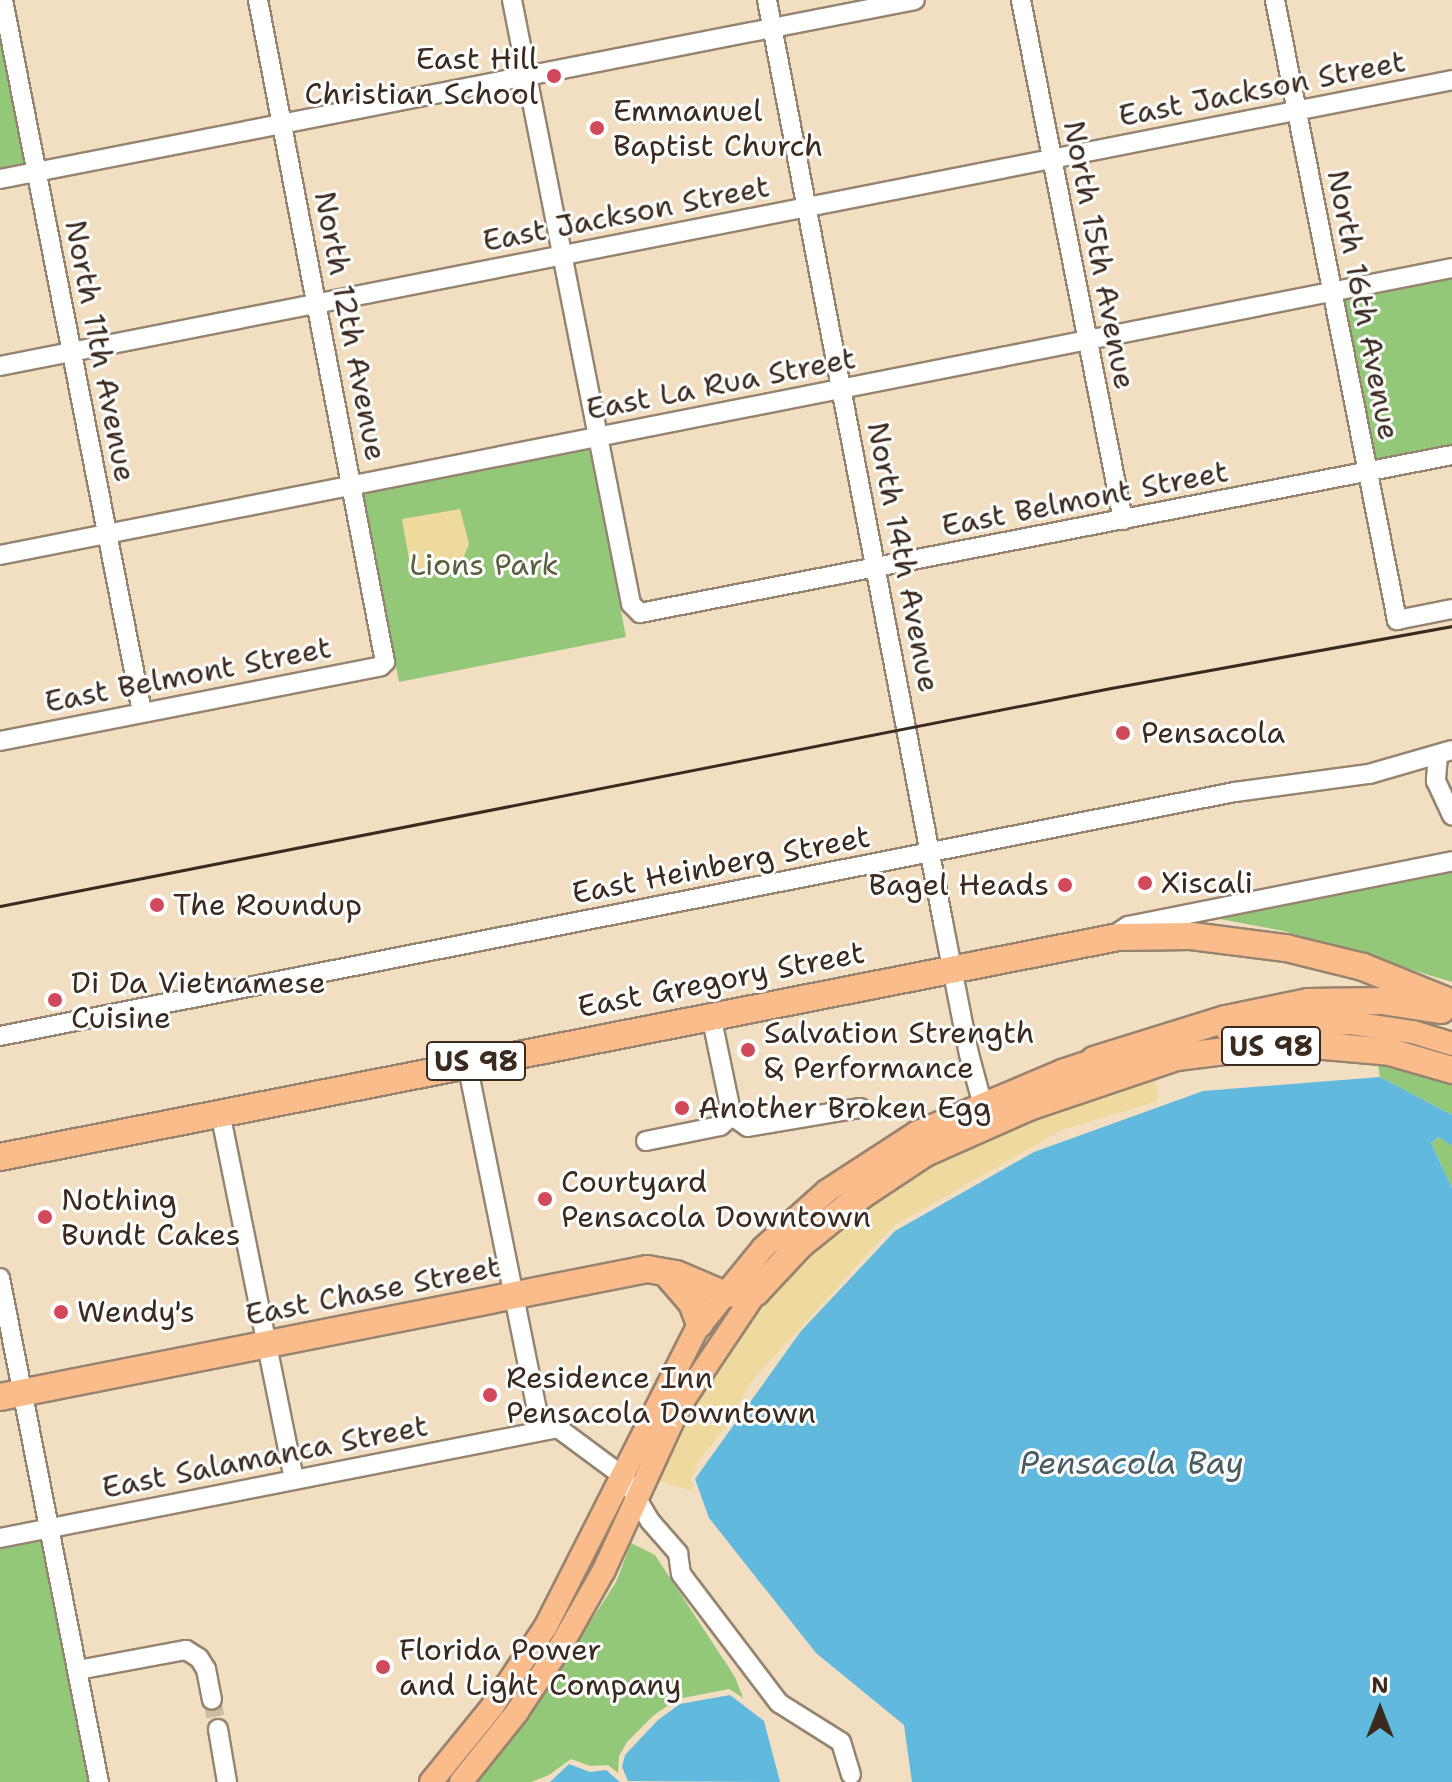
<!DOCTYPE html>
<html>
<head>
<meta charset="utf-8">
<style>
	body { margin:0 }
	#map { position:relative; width:1452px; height:1782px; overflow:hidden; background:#f2dfc2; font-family:"Shantell Sans",sans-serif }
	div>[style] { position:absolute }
	.green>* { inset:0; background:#94c879 }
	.sand>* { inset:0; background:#eeda9e }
	.water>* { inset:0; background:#61b9de }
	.minor-tunnel>* { height:18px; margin-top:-9px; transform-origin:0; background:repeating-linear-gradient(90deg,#cdbba1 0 18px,transparent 0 27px) }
	.roads { filter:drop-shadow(2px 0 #968470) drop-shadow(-2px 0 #968470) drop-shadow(0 2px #968470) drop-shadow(0 -2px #968470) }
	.minor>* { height:18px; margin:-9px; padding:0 9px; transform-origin:9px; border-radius:9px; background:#fff }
	.major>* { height:22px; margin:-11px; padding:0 11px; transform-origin:11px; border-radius:11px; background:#fabc8b }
	.highway>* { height:26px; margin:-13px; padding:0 13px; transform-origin:13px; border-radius:13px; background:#fabc8b }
	.rail>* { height:3px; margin:-1.5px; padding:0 1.5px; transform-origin:1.5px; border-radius:1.5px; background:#3b2a1e }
	.dots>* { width:22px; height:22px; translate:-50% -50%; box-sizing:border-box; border:4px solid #fff; border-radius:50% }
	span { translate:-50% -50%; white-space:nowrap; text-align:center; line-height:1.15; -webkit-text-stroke:6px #fff; paint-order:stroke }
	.shield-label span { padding:2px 6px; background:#fff; border:2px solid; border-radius:6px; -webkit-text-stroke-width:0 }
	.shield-label { font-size:28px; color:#3b2a1e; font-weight:700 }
	.poi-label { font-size:30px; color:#3b2a1e }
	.right { translate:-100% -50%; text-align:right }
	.left { translate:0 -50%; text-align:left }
	.street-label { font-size:30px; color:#3b2a1e }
	.park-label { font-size:30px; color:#5a613e }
	.water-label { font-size:32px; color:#485c61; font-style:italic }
	.north { position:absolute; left:1340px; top:1670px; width:80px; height:80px; -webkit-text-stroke:6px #fff; paint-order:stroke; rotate:0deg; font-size:22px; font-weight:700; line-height:32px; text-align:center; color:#3b2a1e }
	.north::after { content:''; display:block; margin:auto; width:28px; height:36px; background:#3b2a1e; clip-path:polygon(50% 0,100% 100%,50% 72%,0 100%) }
</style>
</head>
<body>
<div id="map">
	<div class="green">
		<div style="clip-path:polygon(0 26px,27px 166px,0 171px)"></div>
		<div style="clip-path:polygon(1452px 275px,1452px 446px,1370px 463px,1339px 298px)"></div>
		<div style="clip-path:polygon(586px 447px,591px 454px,626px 637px,399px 682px,362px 491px)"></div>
		<div style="clip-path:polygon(1452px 868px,1452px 982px,1284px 931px,1209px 917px)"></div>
		<div style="clip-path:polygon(1391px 1043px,1432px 1043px,1452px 1049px,1452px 1115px,1380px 1077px,1375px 1049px)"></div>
		<div style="clip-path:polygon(1440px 1137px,1452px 1146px,1452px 1188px,1431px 1143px)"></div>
		<div style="clip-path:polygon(45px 1536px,94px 1782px,0 1782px,0 1545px)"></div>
		<div style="clip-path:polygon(631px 1543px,655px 1555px,735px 1677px,743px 1698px,729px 1689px,678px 1699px,654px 1715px,627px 1742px,619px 1756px,618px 1773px,608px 1765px,590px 1766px,571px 1759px,549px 1775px,531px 1782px,475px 1782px,535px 1708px,616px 1582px)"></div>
	</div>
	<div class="sand">
		<div style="clip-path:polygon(460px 509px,469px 544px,462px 561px,445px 572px,419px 574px,411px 571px,402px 519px)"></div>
		<div style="clip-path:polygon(1156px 1079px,1158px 1101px,1062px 1130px,893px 1226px,751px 1382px,727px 1425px,697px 1463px,691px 1481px,695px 1492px,656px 1480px,666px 1455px,713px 1373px,749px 1318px,796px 1265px,851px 1216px,903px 1178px,972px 1145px,1040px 1114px)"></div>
	</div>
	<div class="water">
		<div style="clip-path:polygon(1380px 1077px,1452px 1115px,1452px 1146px,1439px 1137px,1431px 1143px,1452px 1188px,1452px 1782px,912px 1782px,904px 1725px,816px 1653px,709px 1518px,695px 1479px,801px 1331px,895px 1231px,1034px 1152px,1203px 1091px)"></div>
		<div style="clip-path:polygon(730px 1695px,764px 1721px,780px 1782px,628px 1781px,622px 1767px,625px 1755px,658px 1720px,680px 1704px)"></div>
		<div style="clip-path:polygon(569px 1764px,590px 1772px,606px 1770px,620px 1782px,550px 1782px)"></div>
	</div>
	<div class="minor-tunnel">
		<div style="left:212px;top:1699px;width:31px;rotate:79deg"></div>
	</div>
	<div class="roads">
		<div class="minor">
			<div style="left:3px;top:0;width:725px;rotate:78.95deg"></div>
			<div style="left:512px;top:0;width:616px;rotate:78.85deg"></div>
			<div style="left:631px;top:604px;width:13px;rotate:45deg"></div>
			<div style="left:640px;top:613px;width:827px;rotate:-11.01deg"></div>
			<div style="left:767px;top:0;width:939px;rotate:79.19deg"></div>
			<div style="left:943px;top:922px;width:135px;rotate:78.9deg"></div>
			<div style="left:969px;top:1054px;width:65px;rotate:74.9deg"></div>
			<div style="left:1021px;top:0;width:530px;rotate:78.9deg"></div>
			<div style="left:1275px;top:0;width:632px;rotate:78.87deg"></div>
			<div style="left:1397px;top:620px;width:56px;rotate:-11.3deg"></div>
			<div style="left:0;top:179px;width:932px;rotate:-11.07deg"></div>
			<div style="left:0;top:366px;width:1480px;rotate:-11.14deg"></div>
			<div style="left:0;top:555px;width:1480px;rotate:-11.18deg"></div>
			<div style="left:0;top:741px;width:388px;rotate:-11.1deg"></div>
			<div style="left:381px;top:666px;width:6px;rotate:-45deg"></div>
			<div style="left:385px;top:662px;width:674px;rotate:-100.86deg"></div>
			<div style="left:1438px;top:756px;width:25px;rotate:95deg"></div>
			<div style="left:1436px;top:781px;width:38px;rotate:65deg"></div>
			<div style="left:1119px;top:932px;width:11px;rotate:-34deg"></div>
			<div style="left:1128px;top:926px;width:330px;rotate:-11.3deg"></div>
			<div style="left:711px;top:1015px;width:103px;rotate:78.3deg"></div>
			<div style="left:0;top:1036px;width:1259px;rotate:-11.18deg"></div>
			<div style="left:1235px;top:792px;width:135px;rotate:-7.7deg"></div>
			<div style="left:1369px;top:774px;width:86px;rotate:-16.1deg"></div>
			<div style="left:467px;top:1063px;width:374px;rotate:78.6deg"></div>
			<div style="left:220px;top:1112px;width:374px;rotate:78.6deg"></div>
			<div style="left:732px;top:1116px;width:19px;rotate:35deg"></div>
			<div style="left:748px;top:1127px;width:114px;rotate:-9.6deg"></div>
			<div style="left:646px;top:1141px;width:76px;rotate:-11.5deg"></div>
			<div style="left:720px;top:1126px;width:16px;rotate:-40deg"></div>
			<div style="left:0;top:1278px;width:514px;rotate:78.89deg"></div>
			<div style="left:0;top:1538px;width:569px;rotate:-11.15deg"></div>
			<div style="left:558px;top:1428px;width:82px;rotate:36.6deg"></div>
			<div style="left:624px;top:1477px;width:51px;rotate:59.4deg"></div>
			<div style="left:650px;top:1521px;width:43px;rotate:48.8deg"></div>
			<div style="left:678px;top:1553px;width:21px;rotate:82deg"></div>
			<div style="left:681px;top:1574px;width:162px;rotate:52.8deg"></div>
			<div style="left:779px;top:1703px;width:73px;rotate:32.2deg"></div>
			<div style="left:841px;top:1742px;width:34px;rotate:73deg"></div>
			<div style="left:78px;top:1670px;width:110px;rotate:-10.5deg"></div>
			<div style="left:186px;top:1650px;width:15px;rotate:32deg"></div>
			<div style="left:199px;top:1658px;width:13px;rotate:58deg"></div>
			<div style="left:206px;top:1669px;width:31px;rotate:79deg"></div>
			<div style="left:218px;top:1729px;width:54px;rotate:80.4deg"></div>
		</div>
		<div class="major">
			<div style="left:1227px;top:1030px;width:124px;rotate:-3.2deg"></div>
			<div style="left:1351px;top:1023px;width:63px;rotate:8.3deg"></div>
			<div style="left:1413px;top:1032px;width:41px;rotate:17.1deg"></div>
			<div style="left:431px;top:1782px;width:97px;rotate:-50.9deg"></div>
			<div style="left:492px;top:1707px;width:97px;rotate:-56.3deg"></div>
			<div style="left:546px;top:1626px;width:333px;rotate:-63.1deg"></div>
			<div style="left:697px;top:1329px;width:104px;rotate:-50.8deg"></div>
			<div style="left:763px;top:1248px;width:86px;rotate:-41.7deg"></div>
			<div style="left:827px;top:1191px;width:106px;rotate:-33.1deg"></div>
			<div style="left:916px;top:1133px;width:159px;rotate:-23deg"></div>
			<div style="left:1062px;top:1071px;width:47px;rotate:-18.4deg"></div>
			<div style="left:461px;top:1782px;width:90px;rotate:-51.3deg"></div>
			<div style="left:517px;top:1712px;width:82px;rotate:-56.5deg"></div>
			<div style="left:562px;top:1644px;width:85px;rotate:-60.4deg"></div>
			<div style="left:604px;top:1570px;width:182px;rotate:-65.3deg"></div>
			<div style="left:680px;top:1405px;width:136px;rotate:-56.1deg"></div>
		</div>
		<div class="highway">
			<div style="left:1094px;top:1060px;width:138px;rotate:-17.3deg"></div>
			<div style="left:1226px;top:1019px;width:84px;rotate:-11.7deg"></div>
			<div style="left:1308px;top:1002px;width:74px;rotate:-0.8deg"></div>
			<div style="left:1382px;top:1001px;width:60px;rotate:8.7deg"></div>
			<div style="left:0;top:1157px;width:1139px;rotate:-11.13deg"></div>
			<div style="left:1118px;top:937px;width:73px;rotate:-0.8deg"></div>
			<div style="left:1191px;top:936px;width:96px;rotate:7.2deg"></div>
			<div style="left:1286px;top:948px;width:79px;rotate:13.9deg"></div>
			<div style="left:1363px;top:967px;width:96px;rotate:22deg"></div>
			<div style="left:666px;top:1273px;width:40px;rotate:49deg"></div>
			<div style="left:692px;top:1303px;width:22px;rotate:69deg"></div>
			<div style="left:0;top:1397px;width:660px;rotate:-11.19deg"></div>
			<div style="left:647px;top:1269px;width:29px;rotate:10deg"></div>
			<div style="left:676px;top:1274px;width:51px;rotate:23.1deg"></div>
			<div style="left:723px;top:1294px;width:33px;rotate:-3deg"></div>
			<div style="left:756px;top:1292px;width:66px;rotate:-46.8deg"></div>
			<div style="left:801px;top:1244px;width:78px;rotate:-38.8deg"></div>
			<div style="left:862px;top:1195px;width:76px;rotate:-33.7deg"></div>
			<div style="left:925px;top:1153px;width:114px;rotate:-23.9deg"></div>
			<div style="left:1029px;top:1107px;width:156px;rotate:-18.7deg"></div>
			<div style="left:1177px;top:1057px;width:114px;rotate:-7.1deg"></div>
			<div style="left:1290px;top:1043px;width:100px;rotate:5.1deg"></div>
			<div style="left:1390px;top:1052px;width:65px;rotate:16.2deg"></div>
		</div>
	</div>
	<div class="rail">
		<div style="left:0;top:906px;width:1132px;rotate:-11.1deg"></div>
		<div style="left:1111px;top:688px;width:347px;rotate:-10.3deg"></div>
	</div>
	<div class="dots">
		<div style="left:554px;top:76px;background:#d1495b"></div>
		<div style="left:597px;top:128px;background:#d1495b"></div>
		<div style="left:1123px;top:733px;background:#d1495b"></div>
		<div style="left:1145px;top:883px;background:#d1495b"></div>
		<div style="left:1065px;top:885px;background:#d1495b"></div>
		<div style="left:157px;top:905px;background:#d1495b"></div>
		<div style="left:55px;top:1000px;background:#d1495b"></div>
		<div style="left:748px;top:1050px;background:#d1495b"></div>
		<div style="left:682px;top:1108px;background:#d1495b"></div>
		<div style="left:545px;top:1199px;background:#d1495b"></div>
		<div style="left:45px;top:1217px;background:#d1495b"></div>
		<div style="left:61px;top:1312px;background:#d1495b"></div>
		<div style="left:490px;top:1395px;background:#d1495b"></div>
		<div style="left:383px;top:1667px;background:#d1495b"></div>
	</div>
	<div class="shield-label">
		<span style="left:1271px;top:1046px">US 98</span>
		<span style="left:476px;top:1061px">US 98</span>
	</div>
	<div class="poi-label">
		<span class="right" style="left:538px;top:76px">East Hill<br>Christian School</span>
		<span class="left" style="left:613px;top:128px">Emmanuel<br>Baptist Church</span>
		<span class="left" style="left:1141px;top:733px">Pensacola</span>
		<span class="left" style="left:1161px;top:883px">Xiscali</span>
		<span class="right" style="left:1049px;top:885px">Bagel Heads</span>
		<span class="left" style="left:173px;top:905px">The Roundup</span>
		<span class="left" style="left:71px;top:1000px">Di Da Vietnamese<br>Cuisine</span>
		<span class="left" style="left:764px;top:1050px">Salvation Strength<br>&amp; Performance</span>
		<span class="left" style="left:698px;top:1108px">Another Broken Egg</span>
		<span class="left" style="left:561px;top:1199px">Courtyard<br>Pensacola Downtown</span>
		<span class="left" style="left:61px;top:1217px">Nothing<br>Bundt Cakes</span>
		<span class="left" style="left:77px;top:1312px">Wendy's</span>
		<span class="left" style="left:506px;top:1395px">Residence Inn<br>Pensacola Downtown</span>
		<span class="left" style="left:399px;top:1667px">Florida Power<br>and Light Company</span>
	</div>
	<div class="street-label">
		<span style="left:1262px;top:89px;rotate:-11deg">East Jackson Street</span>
		<span style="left:626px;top:214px;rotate:-11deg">East Jackson Street</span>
		<span style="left:1099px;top:255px;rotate:79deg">North 15th Avenue</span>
		<span style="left:1363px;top:305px;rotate:79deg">North 16th Avenue</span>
		<span style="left:350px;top:326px;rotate:79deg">North 12th Avenue</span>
		<span style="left:100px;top:351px;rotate:79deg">North 11th Avenue</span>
		<span style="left:721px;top:384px;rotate:-11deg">East La Rua Street</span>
		<span style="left:1085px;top:499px;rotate:-11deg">East Belmont Street</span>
		<span style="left:903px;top:557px;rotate:79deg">North 14th Avenue</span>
		<span style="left:188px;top:675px;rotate:-11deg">East Belmont Street</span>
		<span style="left:721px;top:865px;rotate:-11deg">East Heinberg Street</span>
		<span style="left:721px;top:980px;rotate:-11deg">East Gregory Street</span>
		<span style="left:373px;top:1291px;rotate:-11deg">East Chase Street</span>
		<span style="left:265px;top:1457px;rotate:-11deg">East Salamanca Street</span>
	</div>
	<div class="park-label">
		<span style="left:484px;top:565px">Lions Park</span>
	</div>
	<div class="water-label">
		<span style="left:1132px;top:1463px">Pensacola Bay</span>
	</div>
	<div class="north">N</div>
</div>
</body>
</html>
